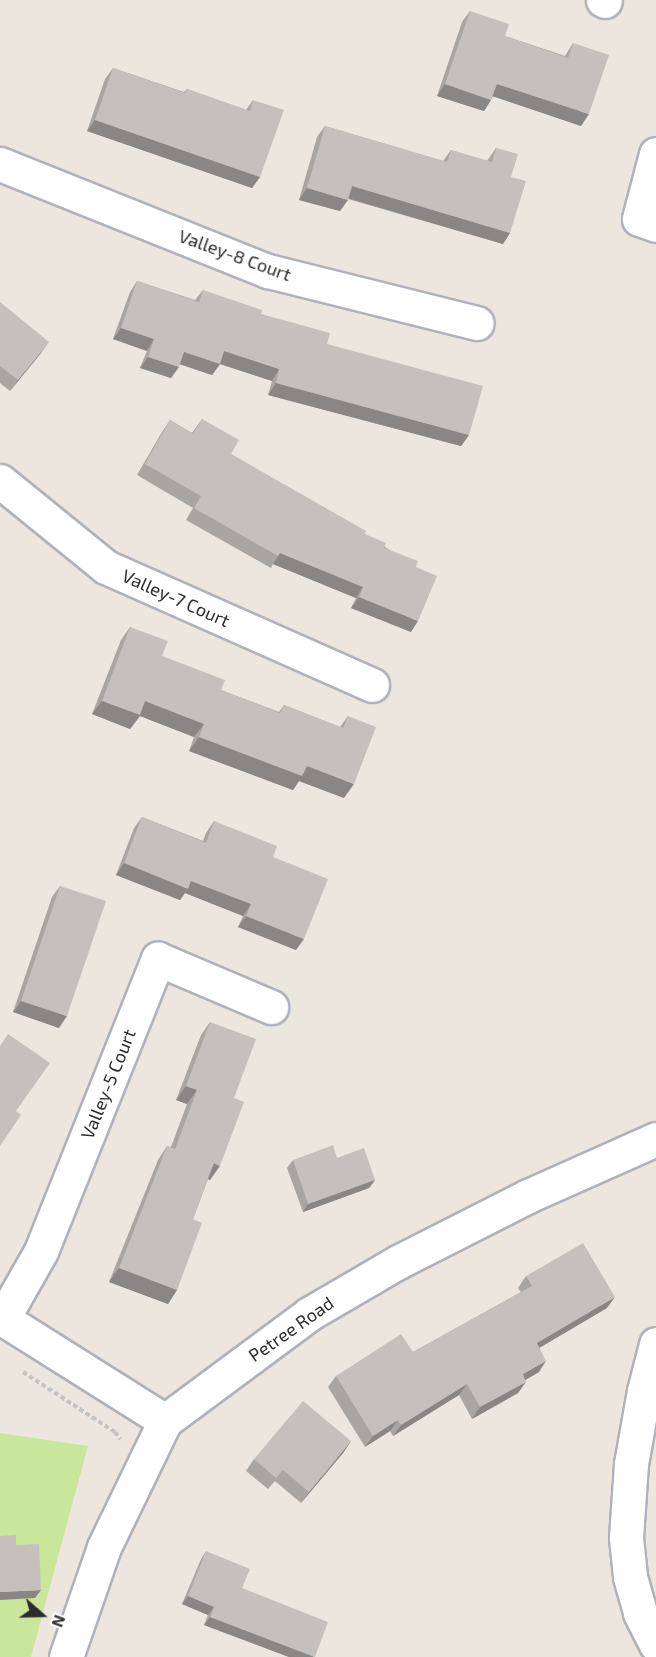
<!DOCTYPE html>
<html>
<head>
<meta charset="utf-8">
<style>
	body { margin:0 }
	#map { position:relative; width:656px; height:1657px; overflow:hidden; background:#ede6df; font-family:"Exo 2",sans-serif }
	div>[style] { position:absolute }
	.pitch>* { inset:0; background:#c9e79b }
	.path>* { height:4px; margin-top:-2px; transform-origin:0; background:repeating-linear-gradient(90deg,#c4c4c4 0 4.5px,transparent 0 7.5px) }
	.roads { filter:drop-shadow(2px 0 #afb2bb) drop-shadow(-2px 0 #afb2bb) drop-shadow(0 2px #afb2bb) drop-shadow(0 -2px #afb2bb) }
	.minor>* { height:33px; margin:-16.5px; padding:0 16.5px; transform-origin:16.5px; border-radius:16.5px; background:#fff }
	.wall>* { inset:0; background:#a9a5a1 }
	.shaded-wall>* { inset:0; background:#8a8683 }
	.building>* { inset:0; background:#c5c0bb }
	span { translate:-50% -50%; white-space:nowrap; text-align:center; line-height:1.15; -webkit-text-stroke:5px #fff; paint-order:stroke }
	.street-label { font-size:18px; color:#2c2c2c }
	.north { position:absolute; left:12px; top:1585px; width:60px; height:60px; -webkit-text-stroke:4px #fff; paint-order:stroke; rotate:110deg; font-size:16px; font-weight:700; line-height:24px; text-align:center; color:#2c2c2c }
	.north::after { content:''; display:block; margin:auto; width:21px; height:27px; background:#2c2c2c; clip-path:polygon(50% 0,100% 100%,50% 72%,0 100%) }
</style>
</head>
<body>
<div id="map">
	<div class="pitch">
		<div style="clip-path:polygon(0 1433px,88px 1446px,31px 1657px,0 1657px)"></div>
	</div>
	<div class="path">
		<div style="left:23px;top:1372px;width:110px;rotate:33.1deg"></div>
		<div style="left:115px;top:1432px;width:9px;rotate:54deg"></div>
	</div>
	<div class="roads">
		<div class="minor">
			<div style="left:603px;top:0;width:2px;rotate:27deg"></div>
			<div style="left:656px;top:154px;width:67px;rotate:104.7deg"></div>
			<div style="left:639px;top:219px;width:18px;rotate:19deg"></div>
			<div style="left:0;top:164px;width:289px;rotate:21.8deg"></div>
			<div style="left:268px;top:271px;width:215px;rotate:14deg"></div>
			<div style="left:0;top:481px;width:136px;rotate:39.1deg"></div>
			<div style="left:106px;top:567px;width:291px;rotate:23.9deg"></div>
			<div style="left:0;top:1317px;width:195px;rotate:32.2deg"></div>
			<div style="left:3px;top:1318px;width:77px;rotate:-60.4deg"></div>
			<div style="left:41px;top:1251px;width:315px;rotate:-68.2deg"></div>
			<div style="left:158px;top:959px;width:123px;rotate:23deg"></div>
			<div style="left:656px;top:1344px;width:49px;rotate:104.3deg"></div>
			<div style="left:644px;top:1391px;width:74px;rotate:100.1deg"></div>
			<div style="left:631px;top:1464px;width:74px;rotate:93.9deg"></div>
			<div style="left:626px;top:1538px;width:39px;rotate:84deg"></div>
			<div style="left:630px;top:1577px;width:37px;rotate:74deg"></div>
			<div style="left:640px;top:1613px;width:35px;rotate:63deg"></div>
			<div style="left:66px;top:1657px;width:116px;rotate:-70.9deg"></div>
			<div style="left:104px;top:1547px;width:140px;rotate:-64.2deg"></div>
			<div style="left:165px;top:1421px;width:179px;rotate:-36.6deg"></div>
			<div style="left:309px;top:1314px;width:103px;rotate:-30.3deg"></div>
			<div style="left:398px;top:1262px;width:146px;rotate:-26.9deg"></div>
			<div style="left:528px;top:1196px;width:140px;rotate:-24deg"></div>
		</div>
	</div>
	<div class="wall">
		<div style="clip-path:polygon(470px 11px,505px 36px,565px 56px,573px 43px,581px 126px,493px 96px,491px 100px,484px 111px,437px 96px,462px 22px)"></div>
		<div style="clip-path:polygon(113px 68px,184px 92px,187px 89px,246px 110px,253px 100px,260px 177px,252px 188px,87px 131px,105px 79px)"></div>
		<div style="clip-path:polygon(325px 126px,443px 161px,451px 150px,487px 161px,496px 148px,511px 177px,510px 233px,503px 244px,348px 199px,340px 211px,299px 200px,317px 137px)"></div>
		<div style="clip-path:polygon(137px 281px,195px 300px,203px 290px,261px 314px,327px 344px,469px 435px,461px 446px,268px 395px,272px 381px,220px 364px,212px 375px,180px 364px,171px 378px,140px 368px,147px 351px,113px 339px,130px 292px)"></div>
		<div style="clip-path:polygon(0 302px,41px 353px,10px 391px,0 383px)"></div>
		<div style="clip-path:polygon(202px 419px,231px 454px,365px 534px,416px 567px,411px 632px,351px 608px,356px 598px,273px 564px,271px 568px,186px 520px,193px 508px,137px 475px,162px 432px,170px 420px,192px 433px)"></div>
		<div style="clip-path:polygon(130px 627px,162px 656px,221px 690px,279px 712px,284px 705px,340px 727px,348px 716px,344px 798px,299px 781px,293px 790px,189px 751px,194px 737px,140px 716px,130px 729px,92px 714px,121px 640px)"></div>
		<div style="clip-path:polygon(142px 817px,203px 841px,206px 833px,214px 821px,273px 857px,296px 950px,238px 927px,243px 916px,185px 893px,180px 900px,116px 875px,134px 828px)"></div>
		<div style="clip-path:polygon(60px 886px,59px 1028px,13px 1012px,52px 897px)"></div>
		<div style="clip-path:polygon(210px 1022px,234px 1098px,210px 1180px,208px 1179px,193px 1219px,177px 1290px,168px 1304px,109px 1282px,158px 1160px,167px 1146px,171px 1147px,187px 1104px,176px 1100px,201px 1035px)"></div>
		<div style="clip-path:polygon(337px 1158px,375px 1180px,369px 1188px,303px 1212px,287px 1168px,293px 1160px)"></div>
		<div style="clip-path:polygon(526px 1276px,607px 1308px,539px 1348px,539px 1372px,525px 1380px,518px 1393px,472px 1419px,459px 1395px,393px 1436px,390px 1431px,365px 1447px,328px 1387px,336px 1376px,413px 1352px,521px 1292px,518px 1288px)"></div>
		<div style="clip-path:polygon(351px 1441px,343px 1453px,301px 1503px,275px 1481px,268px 1489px,246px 1471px,254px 1459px)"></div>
		<div style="clip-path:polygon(206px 1551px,242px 1588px,314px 1657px,289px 1657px,204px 1625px,208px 1615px,182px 1604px,201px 1559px)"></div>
	</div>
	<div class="shaded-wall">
		<div style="clip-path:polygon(445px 84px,491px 100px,484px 111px,437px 96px)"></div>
		<div style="clip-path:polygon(497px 84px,589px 114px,581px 126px,489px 95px)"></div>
		<div style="clip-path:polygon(95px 120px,260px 177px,252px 188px,87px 131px)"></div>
		<div style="clip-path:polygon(352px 186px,510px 233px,503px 244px,344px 197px)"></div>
		<div style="clip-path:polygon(307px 188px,348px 200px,340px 211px,299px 200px)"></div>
		<div style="clip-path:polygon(121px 328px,154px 339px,147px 351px,113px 339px)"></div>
		<div style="clip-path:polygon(49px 342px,41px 353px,10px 391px,18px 380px)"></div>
		<div style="clip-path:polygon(224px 351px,279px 369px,272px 381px,220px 364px,212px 375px,176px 363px,184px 352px)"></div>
		<div style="clip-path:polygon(148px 357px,179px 367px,171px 378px,140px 368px)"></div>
		<div style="clip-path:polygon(276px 383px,469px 435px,461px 446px,268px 395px)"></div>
		<div style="clip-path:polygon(280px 553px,363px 587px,356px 598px,273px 564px)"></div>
		<div style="clip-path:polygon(359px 597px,418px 621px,411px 632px,351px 608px)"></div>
		<div style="clip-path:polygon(102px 701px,145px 701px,204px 724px,194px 737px,140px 716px,130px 729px,92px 714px)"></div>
		<div style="clip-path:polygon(199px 737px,307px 766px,354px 784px,344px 798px,299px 781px,293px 790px,189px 751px)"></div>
		<div style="clip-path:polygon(124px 863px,191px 881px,251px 904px,243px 916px,185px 893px,180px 900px,116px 875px)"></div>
		<div style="clip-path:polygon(246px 916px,304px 939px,296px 950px,238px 927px)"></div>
		<div style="clip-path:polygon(21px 1001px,67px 1016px,59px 1028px,13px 1012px)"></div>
		<div style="clip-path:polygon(186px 1086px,197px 1090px,187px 1104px,176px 1100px)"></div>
		<div style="clip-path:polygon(214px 1163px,220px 1166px,210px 1180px,204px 1177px)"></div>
		<div style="clip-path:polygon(375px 1180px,369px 1188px,303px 1212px,308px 1204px)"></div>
		<div style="clip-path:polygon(119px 1268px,177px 1290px,168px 1304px,109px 1282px)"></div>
		<div style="clip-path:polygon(615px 1297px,607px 1308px,529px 1354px,537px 1343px)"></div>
		<div style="clip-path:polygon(546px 1361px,539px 1372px,515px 1386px,523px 1374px)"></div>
		<div style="clip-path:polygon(526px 1382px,518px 1393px,472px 1419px,480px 1407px)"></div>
		<div style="clip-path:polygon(467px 1384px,459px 1395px,393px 1436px,401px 1425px)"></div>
		<div style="clip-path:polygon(398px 1420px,390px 1431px,365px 1447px,373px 1436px)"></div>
		<div style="clip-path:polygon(351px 1441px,343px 1453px,301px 1503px,309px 1492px)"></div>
		<div style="clip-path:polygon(41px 1590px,35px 1598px,0 1600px,0 1592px)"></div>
		<div style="clip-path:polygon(188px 1596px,214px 1607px,208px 1615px,182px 1604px)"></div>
		<div style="clip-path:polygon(210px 1617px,314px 1657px,289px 1657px,204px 1625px)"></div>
	</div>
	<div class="building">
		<div style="clip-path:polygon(470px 11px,509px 24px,505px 36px,568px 58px,573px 43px,609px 55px,589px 114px,497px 84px,491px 100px,445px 84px)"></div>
		<div style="clip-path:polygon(113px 68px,185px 93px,187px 89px,250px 111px,253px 100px,284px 110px,260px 177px,95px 120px)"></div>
		<div style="clip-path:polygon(325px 126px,447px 162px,451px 150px,492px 162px,496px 148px,518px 154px,511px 177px,526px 181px,510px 233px,352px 186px,348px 200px,307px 188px)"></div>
		<div style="clip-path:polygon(137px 281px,199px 302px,203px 290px,262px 310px,261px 314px,330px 333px,327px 344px,483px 386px,469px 435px,276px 383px,279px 369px,224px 351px,220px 364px,184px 352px,179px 367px,148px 357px,154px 339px,121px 328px)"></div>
		<div style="clip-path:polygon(0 302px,49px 342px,18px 380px,0 366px)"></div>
		<div style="clip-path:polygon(202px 419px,239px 440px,231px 454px,366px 531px,365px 534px,386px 543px,384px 548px,418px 561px,416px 567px,437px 576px,418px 621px,359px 597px,363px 587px,280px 553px,278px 556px,194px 508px,201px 496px,145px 464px,170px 420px,193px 434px)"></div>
		<div style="clip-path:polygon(130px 627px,168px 641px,162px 656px,225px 680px,221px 690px,280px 713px,284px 705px,343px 728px,348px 716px,376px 727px,354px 784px,307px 766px,302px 776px,199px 737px,204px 724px,145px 701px,140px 715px,102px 701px)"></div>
		<div style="clip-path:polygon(142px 817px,206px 843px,214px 821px,277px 846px,273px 857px,328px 879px,304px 939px,246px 916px,251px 904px,191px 881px,188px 889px,124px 863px)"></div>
		<div style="clip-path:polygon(60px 886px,106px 901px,67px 1016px,21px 1001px)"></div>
		<div style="clip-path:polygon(210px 1022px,256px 1039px,234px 1098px,244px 1102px,220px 1166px,214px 1163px,193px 1219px,202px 1223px,177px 1290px,119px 1268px,167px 1146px,175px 1149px,197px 1090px,186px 1086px)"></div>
		<div style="clip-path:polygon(8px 1034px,50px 1063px,16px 1111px,21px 1115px,0 1146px,0 1046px)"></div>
		<div style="clip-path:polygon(333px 1145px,337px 1158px,364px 1148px,375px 1180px,308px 1204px,293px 1160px)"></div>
		<div style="clip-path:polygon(583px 1243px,615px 1297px,537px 1343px,546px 1361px,523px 1374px,526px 1382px,480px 1407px,467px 1384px,401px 1425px,398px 1420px,373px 1436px,336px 1376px,401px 1334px,413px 1352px,532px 1286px,526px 1276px)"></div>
		<div style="clip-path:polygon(303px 1401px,351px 1441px,309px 1492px,283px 1470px,276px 1478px,254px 1459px)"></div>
		<div style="clip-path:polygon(16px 1535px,16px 1545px,39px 1544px,41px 1590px,0 1592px,0 1536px)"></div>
		<div style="clip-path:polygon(206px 1551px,250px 1569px,242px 1588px,328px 1622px,315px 1657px,210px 1617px,214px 1607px,188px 1596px)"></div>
	</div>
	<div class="street-label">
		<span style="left:235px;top:255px;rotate:20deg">Valley-8 Court</span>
		<span style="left:176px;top:598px;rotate:24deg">Valley-7 Court</span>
		<span style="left:108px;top:1084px;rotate:-68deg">Valley-5 Court</span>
		<span style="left:291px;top:1329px;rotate:-35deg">Petree Road</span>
	</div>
	<div class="north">N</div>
</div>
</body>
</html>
